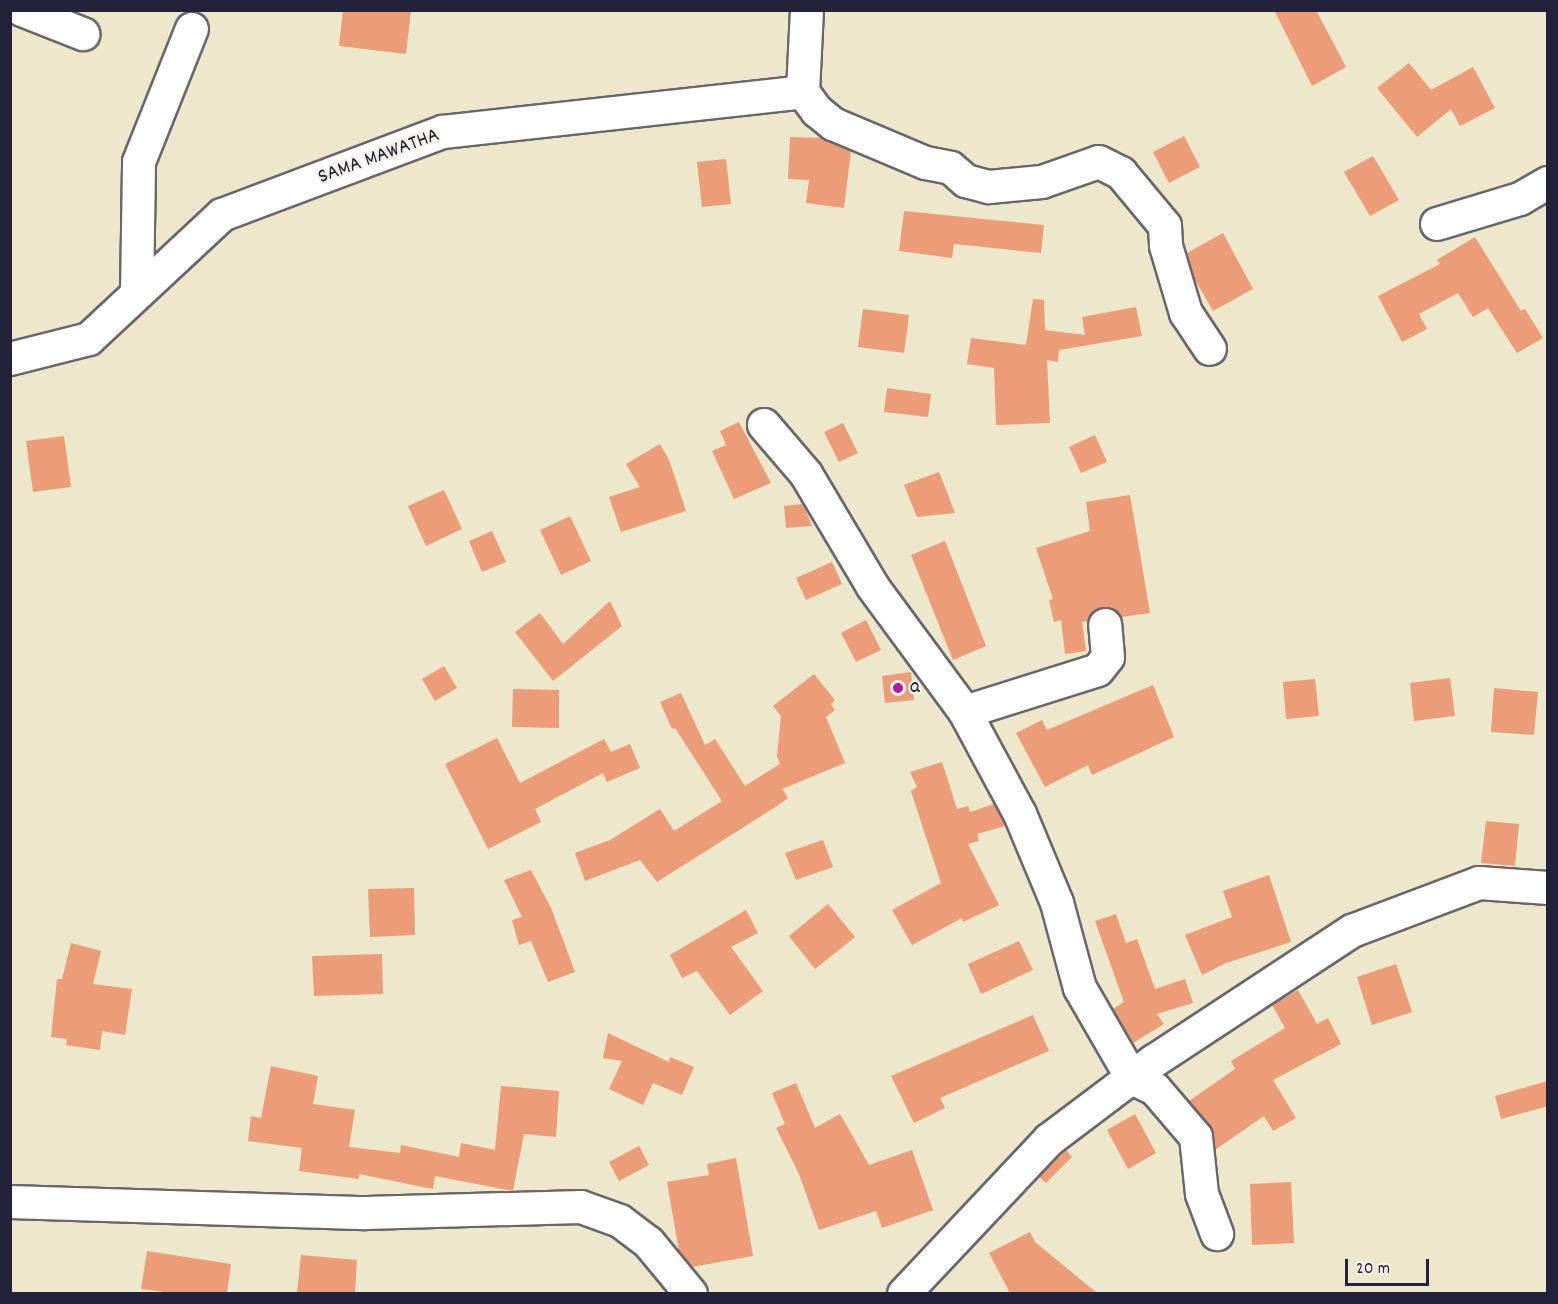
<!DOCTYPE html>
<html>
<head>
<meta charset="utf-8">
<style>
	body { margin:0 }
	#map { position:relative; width:1558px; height:1304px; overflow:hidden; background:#ede7cb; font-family:Dekko,sans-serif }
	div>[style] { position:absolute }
	.building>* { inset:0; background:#ec9c76 }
	.roads { filter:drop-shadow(2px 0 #69676d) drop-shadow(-2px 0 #69676d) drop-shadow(0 2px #69676d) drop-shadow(0 -2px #69676d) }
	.minor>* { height:32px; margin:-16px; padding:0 16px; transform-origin:16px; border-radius:16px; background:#fff }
	.dots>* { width:16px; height:16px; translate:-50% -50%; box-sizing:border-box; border:3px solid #f7f3e8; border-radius:50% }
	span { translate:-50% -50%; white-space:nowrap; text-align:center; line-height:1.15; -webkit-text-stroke:4.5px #f7f3e8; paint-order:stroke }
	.street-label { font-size:21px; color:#22223b }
	.poi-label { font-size:21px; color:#22223b }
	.left { translate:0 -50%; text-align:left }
	.frame { position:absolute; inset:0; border:12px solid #22223b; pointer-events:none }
	.scale { position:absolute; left:1345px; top:1259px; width:84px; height:27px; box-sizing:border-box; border:3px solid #22223b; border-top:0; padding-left:8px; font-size:18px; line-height:21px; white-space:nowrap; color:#22223b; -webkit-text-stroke:4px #f7f3e8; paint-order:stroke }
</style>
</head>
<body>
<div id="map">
	<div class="building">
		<div style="clip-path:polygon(343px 10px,411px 10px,406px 54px,339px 46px)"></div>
		<div style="clip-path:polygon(1274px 10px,1316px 10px,1346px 67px,1312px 86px)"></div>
		<div style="clip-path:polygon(1409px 63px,1431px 90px,1473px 67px,1495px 108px,1460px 126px,1451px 109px,1417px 137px,1377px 88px)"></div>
		<div style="clip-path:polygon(1184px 136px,1200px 167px,1169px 183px,1153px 152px)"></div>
		<div style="clip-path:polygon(790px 137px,821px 138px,851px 151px,844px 208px,806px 203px,809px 180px,788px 179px)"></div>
		<div style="clip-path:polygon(1373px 156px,1399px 200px,1370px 216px,1344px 172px)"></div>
		<div style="clip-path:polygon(726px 159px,731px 204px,702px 207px,697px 162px)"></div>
		<div style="clip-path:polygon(904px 211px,1044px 225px,1041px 253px,954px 244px,952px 258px,899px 251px)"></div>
		<div style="clip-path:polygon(1223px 233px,1253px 289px,1213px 311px,1194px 278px,1187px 253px)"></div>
		<div style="clip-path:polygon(1475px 237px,1521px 311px,1525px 309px,1543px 338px,1517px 353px,1488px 308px,1473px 317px,1458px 293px,1419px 314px,1427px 329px,1402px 342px,1378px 296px,1440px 264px,1437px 260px)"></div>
		<div style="clip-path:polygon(1033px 299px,1044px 300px,1045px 330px,1085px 335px,1082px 317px,1136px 307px,1142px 336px,1059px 350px,1058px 362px,1047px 360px,1050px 423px,996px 425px,994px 368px,967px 364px,971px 338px,1026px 345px)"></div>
		<div style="clip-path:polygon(863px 309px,909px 315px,904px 353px,858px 347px)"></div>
		<div style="clip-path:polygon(887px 388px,931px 394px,928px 417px,884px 412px)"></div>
		<div style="clip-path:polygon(739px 422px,771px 483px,734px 499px,712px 451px,726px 445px,720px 431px)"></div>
		<div style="clip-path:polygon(843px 423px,858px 453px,839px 462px,824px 432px)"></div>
		<div style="clip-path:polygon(1095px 435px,1107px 462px,1081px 473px,1069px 447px)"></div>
		<div style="clip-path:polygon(64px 436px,71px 487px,33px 492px,26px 441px)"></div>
		<div style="clip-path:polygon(660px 444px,669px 460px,686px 511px,621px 532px,609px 497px,640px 487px,626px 464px)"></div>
		<div style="clip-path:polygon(939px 472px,955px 513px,917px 517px,904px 485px)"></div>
		<div style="clip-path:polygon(444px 490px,462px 529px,426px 546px,408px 506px)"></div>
		<div style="clip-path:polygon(1130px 495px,1150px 613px,1121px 617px,1112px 608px,1095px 610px,1088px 621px,1082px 622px,1086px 651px,1065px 654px,1061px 620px,1054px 622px,1049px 600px,1053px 599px,1036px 548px,1090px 531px,1086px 502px)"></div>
		<div style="clip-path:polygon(803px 504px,812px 526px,786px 528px,784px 506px)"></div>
		<div style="clip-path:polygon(570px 516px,591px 561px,561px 575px,540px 530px)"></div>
		<div style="clip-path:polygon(492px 531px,506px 562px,482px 572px,469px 541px)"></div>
		<div style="clip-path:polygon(945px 541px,986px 646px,953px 660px,911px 555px)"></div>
		<div style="clip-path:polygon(832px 562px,842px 584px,806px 600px,796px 578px)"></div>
		<div style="clip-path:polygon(610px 601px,622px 626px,553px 681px,515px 632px,540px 613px,563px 644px)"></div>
		<div style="clip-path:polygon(866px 620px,881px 650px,856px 662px,841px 633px)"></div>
		<div style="clip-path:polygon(444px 666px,457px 688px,435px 701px,422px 679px)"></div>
		<div style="clip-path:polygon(911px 672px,914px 700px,885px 703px,882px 676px)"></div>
		<div style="clip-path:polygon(814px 674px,835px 700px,831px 704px,835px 710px,826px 717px,845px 763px,782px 789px,788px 798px,777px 806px,657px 882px,640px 860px,585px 881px,575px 853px,610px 840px,660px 809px,674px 831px,722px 801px,675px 728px,672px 729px,660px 702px,681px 693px,705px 745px,715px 739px,745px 786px,780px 764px,777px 756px,781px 716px,773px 706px)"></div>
		<div style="clip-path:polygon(1450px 678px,1455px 716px,1414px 721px,1410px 683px)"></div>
		<div style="clip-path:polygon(1315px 679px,1319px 716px,1286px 719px,1283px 682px)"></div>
		<div style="clip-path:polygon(1153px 685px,1174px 737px,1092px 775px,1088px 765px,1045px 787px,1016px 733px,1042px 720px,1047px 730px)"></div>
		<div style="clip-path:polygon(1494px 688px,1538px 692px,1534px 735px,1491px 732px)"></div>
		<div style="clip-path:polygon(513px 689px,559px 690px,559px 728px,512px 727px)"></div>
		<div style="clip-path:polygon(497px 738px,520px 783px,604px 739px,611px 752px,630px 744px,640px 768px,607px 782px,603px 773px,535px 809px,541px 822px,488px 849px,445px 764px)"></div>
		<div style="clip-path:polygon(942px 762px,957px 809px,968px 806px,970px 812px,994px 804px,1005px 826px,977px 834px,979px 841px,968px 844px,999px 905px,963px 922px,962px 918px,912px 945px,892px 910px,941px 883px,911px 791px,917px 787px,910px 772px)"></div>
		<div style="clip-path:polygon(1486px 821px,1519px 824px,1515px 866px,1481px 863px)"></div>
		<div style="clip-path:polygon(823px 840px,833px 867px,796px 880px,785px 853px)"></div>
		<div style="clip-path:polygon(531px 870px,551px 908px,575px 972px,548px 982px,531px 941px,519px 945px,512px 920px,522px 917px,504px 880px)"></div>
		<div style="clip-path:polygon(1269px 875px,1291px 942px,1226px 963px,1202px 975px,1185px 935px,1232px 917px,1223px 891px)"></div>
		<div style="clip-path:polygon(414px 888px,415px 935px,370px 937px,368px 889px)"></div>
		<div style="clip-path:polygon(828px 904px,855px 937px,815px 969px,789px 936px)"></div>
		<div style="clip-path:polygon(746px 910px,758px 933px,731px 947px,763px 991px,730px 1015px,697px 971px,682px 978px,670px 955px)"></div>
		<div style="clip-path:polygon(1116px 914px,1126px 943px,1137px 939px,1155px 989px,1185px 979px,1193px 1003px,1157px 1014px,1164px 1024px,1133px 1043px,1113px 1009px,1124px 1002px,1095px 921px)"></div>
		<div style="clip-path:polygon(1019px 941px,1033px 970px,981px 994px,968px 964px)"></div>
		<div style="clip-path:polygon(71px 943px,101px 951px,93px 984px,132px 989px,125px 1035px,102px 1031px,100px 1050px,66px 1045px,67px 1039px,51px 1037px,57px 979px,62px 979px)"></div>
		<div style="clip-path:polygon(382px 954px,383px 994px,314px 996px,312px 956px)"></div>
		<div style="clip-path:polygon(1396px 964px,1412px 1012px,1372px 1025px,1357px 977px)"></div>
		<div style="clip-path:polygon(1298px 990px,1317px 1024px,1328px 1018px,1341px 1044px,1273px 1080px,1296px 1118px,1273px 1131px,1264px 1116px,1215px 1150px,1210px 1126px,1189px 1101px,1235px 1069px,1231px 1061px,1285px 1028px,1272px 1005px)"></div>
		<div style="clip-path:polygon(1033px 1015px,1049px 1051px,940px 1098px,945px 1108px,914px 1123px,891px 1076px)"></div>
		<div style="clip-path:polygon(608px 1033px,669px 1062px,670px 1057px,694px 1067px,682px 1095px,653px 1083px,643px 1105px,609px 1089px,622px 1061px,603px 1058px)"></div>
		<div style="clip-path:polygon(271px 1066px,318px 1076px,313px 1104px,355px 1110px,349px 1147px,400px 1153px,401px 1145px,459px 1157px,461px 1143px,495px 1150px,501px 1086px,559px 1091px,556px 1137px,524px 1134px,513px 1191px,435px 1176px,433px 1189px,359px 1174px,359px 1179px,299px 1171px,302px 1148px,248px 1141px,251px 1116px,261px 1118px)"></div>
		<div style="clip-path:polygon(1548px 1081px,1548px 1106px,1501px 1119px,1495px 1096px)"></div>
		<div style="clip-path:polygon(796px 1083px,815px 1128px,840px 1114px,869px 1165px,912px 1150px,933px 1210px,882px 1228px,876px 1211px,819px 1230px,799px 1174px,776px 1128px,785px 1124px,772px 1093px)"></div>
		<div style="clip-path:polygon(1135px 1114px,1156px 1153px,1128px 1169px,1107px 1130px)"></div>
		<div style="clip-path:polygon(639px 1146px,649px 1165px,619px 1181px,609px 1162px)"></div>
		<div style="clip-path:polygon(1066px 1150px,1072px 1157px,1046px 1183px,1039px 1177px)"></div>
		<div style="clip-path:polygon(736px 1158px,753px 1256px,692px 1267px,679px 1251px,667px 1182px,709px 1175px,707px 1164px)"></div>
		<div style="clip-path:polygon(1291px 1182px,1294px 1243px,1252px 1245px,1250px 1184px)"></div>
		<div style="clip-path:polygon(1030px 1232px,1035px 1242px,1097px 1293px,1010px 1293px,989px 1253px)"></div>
		<div style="clip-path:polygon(147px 1251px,231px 1264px,227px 1293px,172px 1293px,141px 1289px)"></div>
		<div style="clip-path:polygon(301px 1255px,357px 1260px,355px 1293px,297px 1293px)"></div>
	</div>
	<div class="roads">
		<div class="minor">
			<div style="left:22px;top:10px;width:66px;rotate:21.5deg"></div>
			<div style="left:807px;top:10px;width:82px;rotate:92.8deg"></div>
			<div style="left:803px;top:92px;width:24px;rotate:54deg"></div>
			<div style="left:817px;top:111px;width:21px;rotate:39deg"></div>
			<div style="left:833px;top:124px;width:101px;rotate:22.8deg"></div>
			<div style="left:926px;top:163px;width:25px;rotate:11deg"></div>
			<div style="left:951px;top:168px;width:20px;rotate:41deg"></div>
			<div style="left:966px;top:181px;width:24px;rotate:15deg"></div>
			<div style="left:989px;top:187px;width:53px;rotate:-5.4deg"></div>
			<div style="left:1042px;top:182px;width:60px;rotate:-19.3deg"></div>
			<div style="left:1099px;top:162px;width:25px;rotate:27deg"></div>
			<div style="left:1121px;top:173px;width:69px;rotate:50.3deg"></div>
			<div style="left:1165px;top:226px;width:20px;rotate:87deg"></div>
			<div style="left:1166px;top:246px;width:70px;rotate:73.4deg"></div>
			<div style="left:1186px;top:313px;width:43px;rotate:56.3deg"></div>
			<div style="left:1437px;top:224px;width:87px;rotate:-16.8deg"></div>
			<div style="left:1520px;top:199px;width:32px;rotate:-30deg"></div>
			<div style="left:137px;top:294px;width:132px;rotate:-89.1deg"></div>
			<div style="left:139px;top:162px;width:143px;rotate:-68.3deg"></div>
			<div style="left:10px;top:359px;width:81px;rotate:-14.2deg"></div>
			<div style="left:89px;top:339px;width:182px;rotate:-43deg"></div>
			<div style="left:222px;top:215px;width:236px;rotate:-20.6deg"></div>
			<div style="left:443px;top:132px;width:362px;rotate:-6.3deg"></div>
			<div style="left:764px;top:425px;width:65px;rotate:49.4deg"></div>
			<div style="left:806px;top:474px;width:131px;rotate:59.3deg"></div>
			<div style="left:873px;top:587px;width:155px;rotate:53.6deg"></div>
			<div style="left:965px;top:712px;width:116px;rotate:61.7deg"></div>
			<div style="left:1020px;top:814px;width:96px;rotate:67.4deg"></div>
			<div style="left:1057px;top:903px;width:88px;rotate:74.9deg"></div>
			<div style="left:1080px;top:988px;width:104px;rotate:60deg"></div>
			<div style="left:1132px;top:1078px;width:25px;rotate:26deg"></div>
			<div style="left:1155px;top:1089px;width:63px;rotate:49.5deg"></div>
			<div style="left:1196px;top:1137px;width:57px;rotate:84deg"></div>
			<div style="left:1202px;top:1194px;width:43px;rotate:69.4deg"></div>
			<div style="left:965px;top:712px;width:139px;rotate:-17.5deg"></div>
			<div style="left:1098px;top:670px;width:16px;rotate:-52deg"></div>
			<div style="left:1108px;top:657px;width:32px;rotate:-95deg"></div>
			<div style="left:10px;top:1202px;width:356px;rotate:1.8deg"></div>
			<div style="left:366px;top:1213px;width:215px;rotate:-1.6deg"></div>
			<div style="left:581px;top:1207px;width:41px;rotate:19.7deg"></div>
			<div style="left:620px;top:1221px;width:36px;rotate:37deg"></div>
			<div style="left:649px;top:1243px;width:66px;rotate:50.5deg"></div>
			<div style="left:904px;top:1294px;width:212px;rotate:-46.7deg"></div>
			<div style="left:1049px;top:1140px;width:131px;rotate:-37deg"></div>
			<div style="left:1154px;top:1061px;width:237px;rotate:-33.3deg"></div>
			<div style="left:1352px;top:931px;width:136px;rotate:-20.7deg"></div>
			<div style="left:1479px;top:883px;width:69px;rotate:4.1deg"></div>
		</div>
	</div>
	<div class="dots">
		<div style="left:898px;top:688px;background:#b5179e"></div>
	</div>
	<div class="street-label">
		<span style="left:379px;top:157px;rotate:-20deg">SAMA MAWATHA</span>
	</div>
	<div class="poi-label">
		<span class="left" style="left:910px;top:688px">a</span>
	</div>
	<div class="frame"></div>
	<div class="scale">20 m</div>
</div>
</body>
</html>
